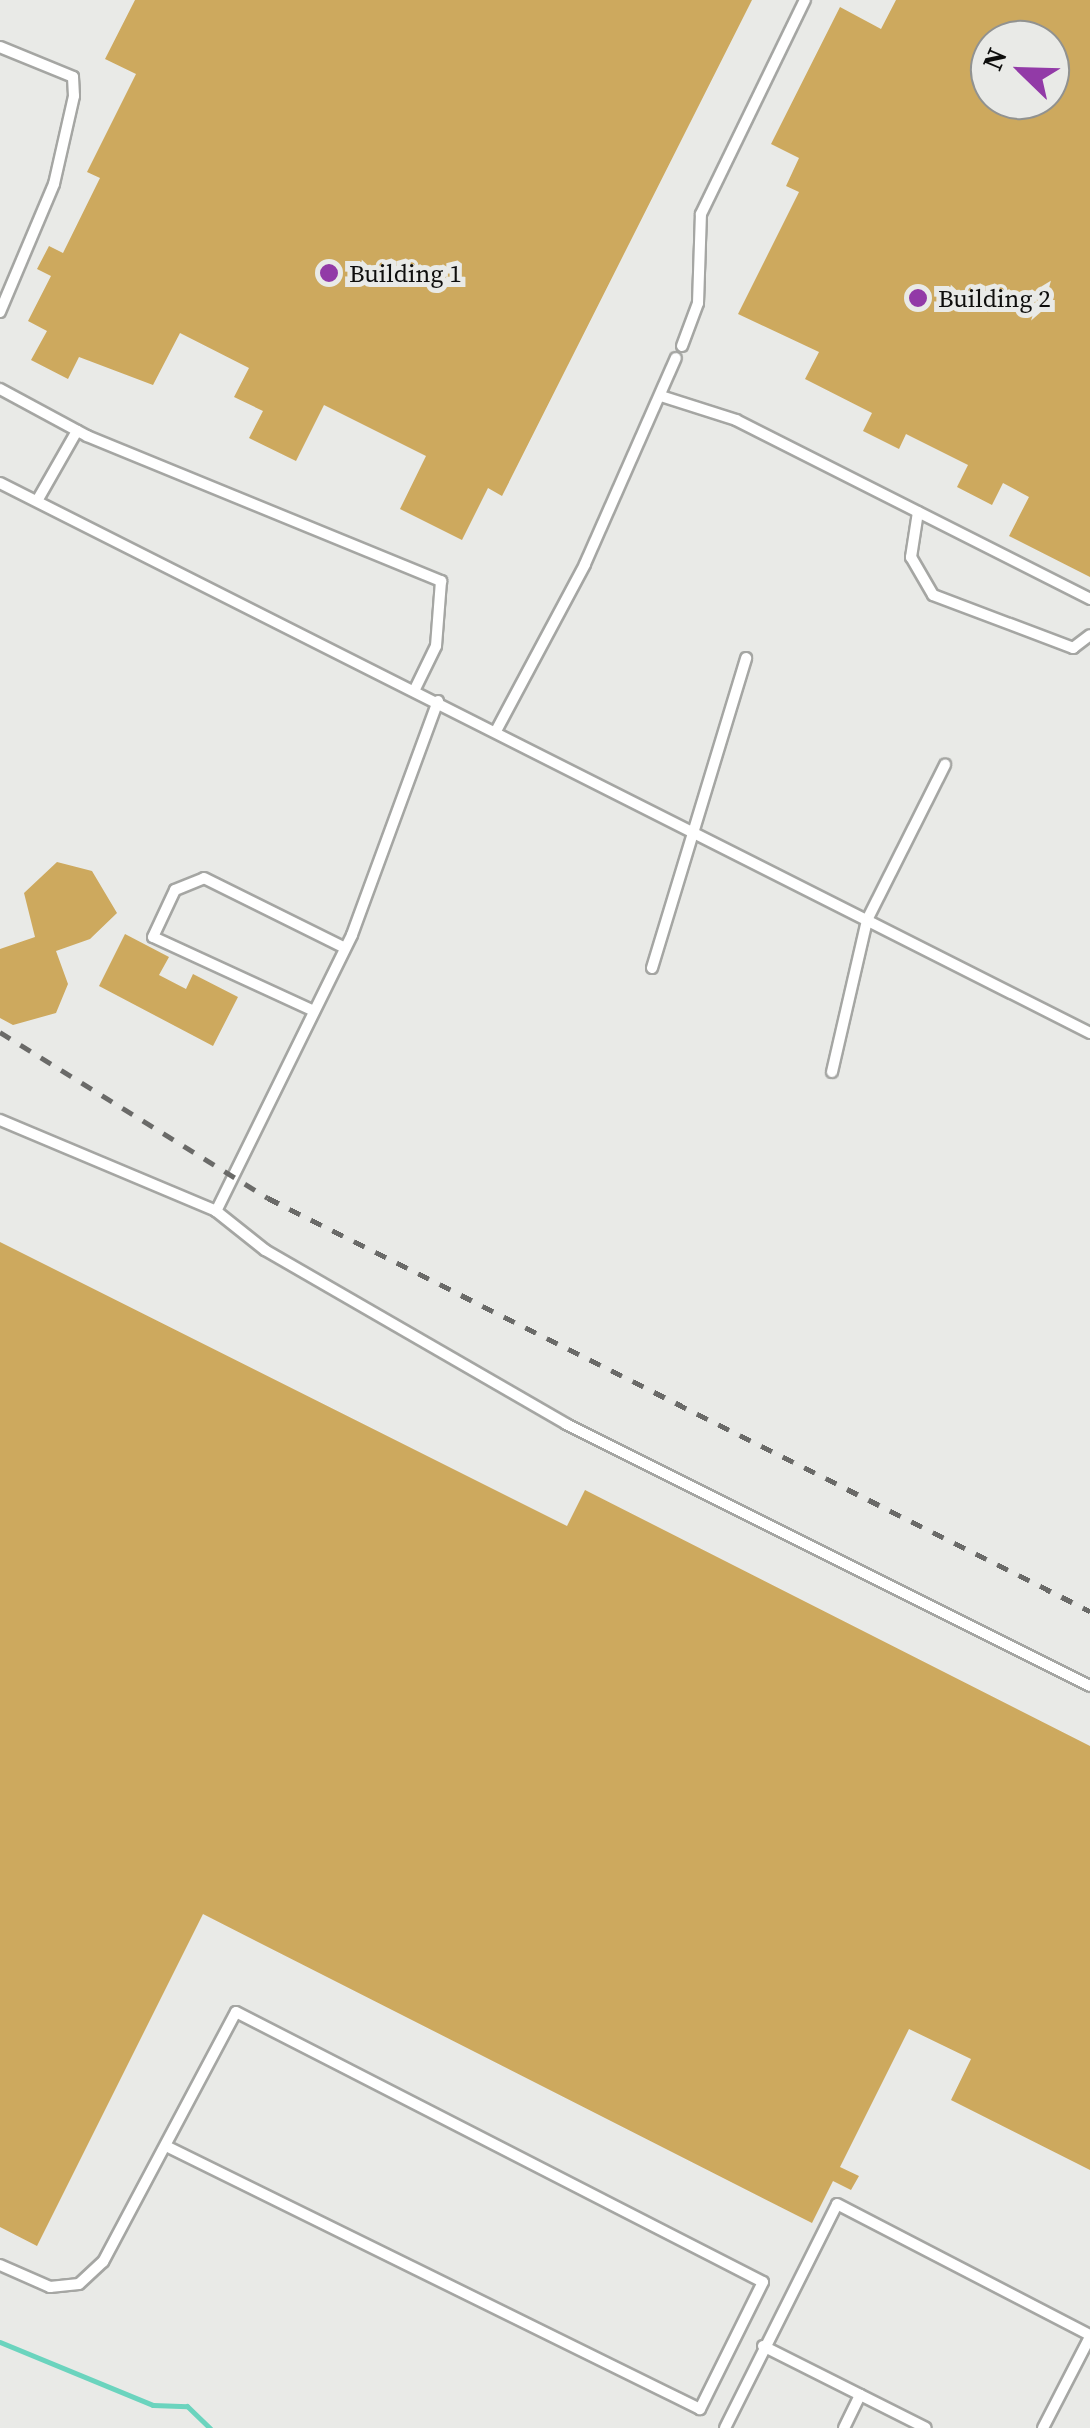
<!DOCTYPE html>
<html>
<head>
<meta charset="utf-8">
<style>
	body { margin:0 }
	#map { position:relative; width:1090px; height:2428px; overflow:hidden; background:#e9eae7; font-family:"Source Serif 4",serif }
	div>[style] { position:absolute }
	.stream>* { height:5px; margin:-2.5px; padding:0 2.5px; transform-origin:2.5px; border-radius:2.5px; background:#6bd4be }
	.building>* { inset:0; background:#cda95e }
	.roads { filter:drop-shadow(2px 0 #a5a6a3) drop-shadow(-2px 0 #a5a6a3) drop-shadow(0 2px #a5a6a3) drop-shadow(0 -2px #a5a6a3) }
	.service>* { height:10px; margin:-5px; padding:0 5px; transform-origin:5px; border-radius:5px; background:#fff }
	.rail>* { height:5px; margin-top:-2.5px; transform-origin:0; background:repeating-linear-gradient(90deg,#6a6a68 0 12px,transparent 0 24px) }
	.dots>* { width:28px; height:28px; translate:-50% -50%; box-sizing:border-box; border:5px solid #e9eae7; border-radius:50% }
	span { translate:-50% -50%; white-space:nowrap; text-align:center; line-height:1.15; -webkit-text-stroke:10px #e9eae7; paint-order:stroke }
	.poi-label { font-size:25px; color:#0e0e0d }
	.left { translate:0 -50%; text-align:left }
	.north { position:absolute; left:970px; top:20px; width:100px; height:100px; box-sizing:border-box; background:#e9eae7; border:2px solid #919290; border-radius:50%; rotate:293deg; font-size:28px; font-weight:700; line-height:40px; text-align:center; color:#0e0e0d }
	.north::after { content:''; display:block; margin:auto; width:35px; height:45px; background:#923aa7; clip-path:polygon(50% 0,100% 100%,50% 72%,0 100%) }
</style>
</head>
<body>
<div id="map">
	<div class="stream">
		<div style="left:0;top:2342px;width:165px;rotate:22.4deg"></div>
		<div style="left:153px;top:2405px;width:34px;rotate:2deg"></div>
		<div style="left:187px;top:2406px;width:32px;rotate:44deg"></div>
	</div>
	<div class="building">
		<div style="clip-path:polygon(135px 0,752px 0,502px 496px,488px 488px,462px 540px,400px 509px,426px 456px,324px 405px,296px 461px,249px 438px,263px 411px,234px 397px,249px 368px,180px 333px,153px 385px,79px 357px,68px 379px,31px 360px,47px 331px,28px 321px,51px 276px,37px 269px,49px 246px,63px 253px,100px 178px,87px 172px,136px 74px,105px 59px)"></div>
		<div style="clip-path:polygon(evenodd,896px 0,1090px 0,1090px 577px,1009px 536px,1029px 497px,1003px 483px,992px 505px,957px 487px,968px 465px,906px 434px,899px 449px,863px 431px,872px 413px,805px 379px,819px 352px,738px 314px,799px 192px,786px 186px,799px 158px,771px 144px,840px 7px,881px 29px,896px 0,990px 40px,1050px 40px,1050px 100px,990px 100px,990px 40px)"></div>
		<div style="clip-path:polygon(57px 862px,92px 871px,117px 913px,90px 939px,56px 951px,68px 984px,56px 1013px,13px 1025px,0 1018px,0 949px,35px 937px,24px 893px)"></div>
		<div style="clip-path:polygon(125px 934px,169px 957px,159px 975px,186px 989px,193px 974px,238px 997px,213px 1046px,99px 986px)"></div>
		<div style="clip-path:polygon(0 1242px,567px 1526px,585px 1490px,1090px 1746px,1090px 2170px,951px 2100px,971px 2059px,909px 2029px,840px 2167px,859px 2176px,851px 2190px,833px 2181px,812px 2223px,203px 1914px,37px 2246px,0 2227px)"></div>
	</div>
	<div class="roads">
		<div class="service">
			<div style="left:0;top:47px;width:79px;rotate:22.3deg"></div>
			<div style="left:73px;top:77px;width:19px;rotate:87deg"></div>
			<div style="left:74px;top:96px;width:90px;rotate:102.8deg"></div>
			<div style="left:54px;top:184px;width:139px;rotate:112.9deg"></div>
			<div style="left:682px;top:346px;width:46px;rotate:-69.6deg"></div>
			<div style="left:698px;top:303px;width:89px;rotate:-88.1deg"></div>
			<div style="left:701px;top:214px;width:238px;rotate:-64.1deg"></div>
			<div style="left:0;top:389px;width:99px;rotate:28.4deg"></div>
			<div style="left:87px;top:436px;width:383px;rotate:22.3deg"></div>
			<div style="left:441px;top:581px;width:65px;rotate:94.4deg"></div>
			<div style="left:436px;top:646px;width:48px;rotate:116deg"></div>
			<div style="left:661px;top:396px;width:79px;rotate:17.7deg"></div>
			<div style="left:736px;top:420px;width:397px;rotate:26.8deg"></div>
			<div style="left:0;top:483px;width:1221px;rotate:26.77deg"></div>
			<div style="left:37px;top:501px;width:81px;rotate:-60.3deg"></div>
			<div style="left:918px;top:512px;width:46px;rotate:98.8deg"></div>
			<div style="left:911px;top:557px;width:44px;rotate:59.9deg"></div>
			<div style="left:933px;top:595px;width:150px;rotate:20.7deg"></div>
			<div style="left:1073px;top:648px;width:21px;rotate:-37deg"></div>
			<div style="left:438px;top:701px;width:249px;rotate:110.2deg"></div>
			<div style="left:352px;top:935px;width:308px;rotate:116.2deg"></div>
			<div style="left:216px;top:1211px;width:63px;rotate:38.5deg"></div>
			<div style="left:265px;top:1250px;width:348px;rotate:30deg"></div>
			<div style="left:566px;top:1424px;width:586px;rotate:26.57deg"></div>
			<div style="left:496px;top:731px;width:189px;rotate:-61.9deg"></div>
			<div style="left:585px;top:564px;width:225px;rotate:-66.2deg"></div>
			<div style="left:652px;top:968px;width:324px;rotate:-73.1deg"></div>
			<div style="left:314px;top:1011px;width:177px;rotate:-155.3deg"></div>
			<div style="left:153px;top:937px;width:52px;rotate:-64.9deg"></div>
			<div style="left:175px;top:890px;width:31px;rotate:-22deg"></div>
			<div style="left:204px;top:878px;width:157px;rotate:26.4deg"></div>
			<div style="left:832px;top:1072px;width:156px;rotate:-77deg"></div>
			<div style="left:867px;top:920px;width:174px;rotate:-63.3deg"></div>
			<div style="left:0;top:1120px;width:234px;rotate:22.8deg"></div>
			<div style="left:0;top:2265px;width:55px;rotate:23.7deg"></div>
			<div style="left:50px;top:2287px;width:29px;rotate:-6deg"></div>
			<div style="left:79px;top:2284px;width:33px;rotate:-43deg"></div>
			<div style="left:103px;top:2262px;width:283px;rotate:-62deg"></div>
			<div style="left:236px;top:2012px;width:592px;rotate:27.13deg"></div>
			<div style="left:763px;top:2282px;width:142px;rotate:116.4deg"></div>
			<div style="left:700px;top:2409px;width:595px;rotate:-153.78deg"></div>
			<div style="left:763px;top:2346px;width:182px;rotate:26.7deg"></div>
			<div style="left:725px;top:2428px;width:250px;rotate:-63.4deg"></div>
			<div style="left:837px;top:2204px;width:285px;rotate:27.4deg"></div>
			<div style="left:844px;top:2428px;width:37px;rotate:-64deg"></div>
			<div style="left:1043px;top:2428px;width:102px;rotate:-62.7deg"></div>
		</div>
	</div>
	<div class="rail">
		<div style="left:0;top:1032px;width:315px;rotate:31.8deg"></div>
		<div style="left:268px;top:1198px;width:920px;rotate:26.68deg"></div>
	</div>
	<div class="dots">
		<div style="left:329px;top:273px;background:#923aa7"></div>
		<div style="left:918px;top:298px;background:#923aa7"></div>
	</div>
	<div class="poi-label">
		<span class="left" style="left:349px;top:273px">Building 1</span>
		<span class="left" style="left:938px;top:298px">Building 2</span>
	</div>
	<div class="north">N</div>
</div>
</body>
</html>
